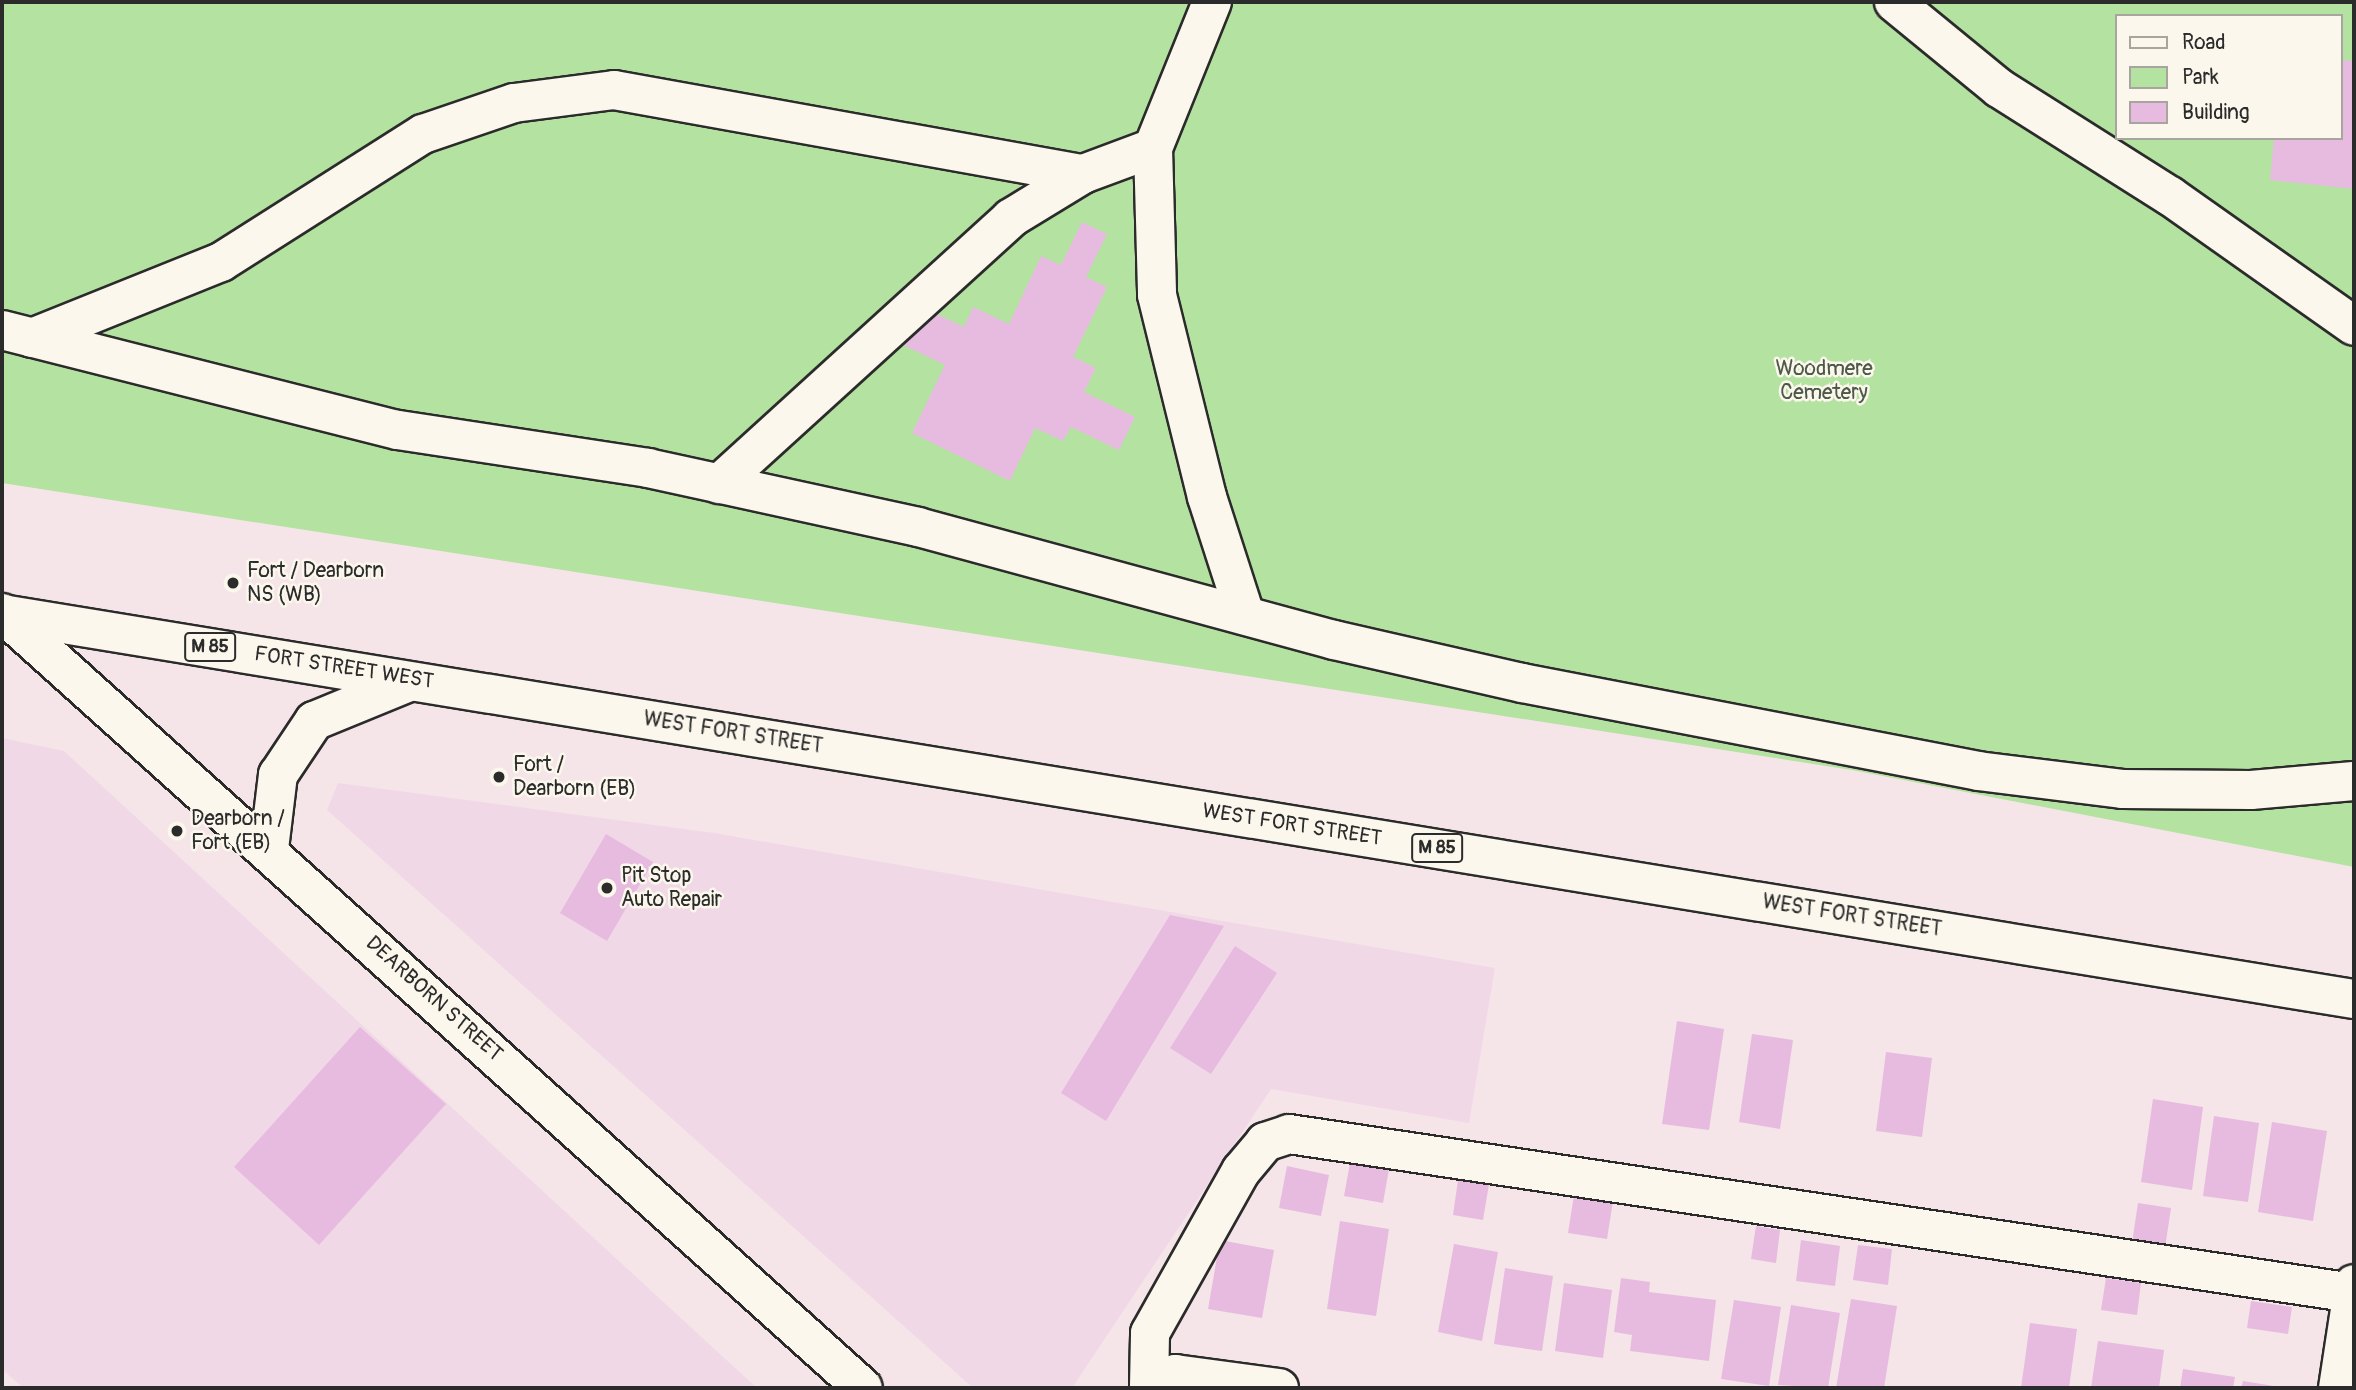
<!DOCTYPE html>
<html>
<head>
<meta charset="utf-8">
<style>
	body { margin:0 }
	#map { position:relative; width:2356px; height:1390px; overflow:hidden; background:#f5e5e8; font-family:Pangolin,sans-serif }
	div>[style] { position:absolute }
	.built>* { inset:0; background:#f1d8e6 }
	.green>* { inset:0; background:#b4e2a0 }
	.building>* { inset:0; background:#e7bbe0 }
	.roads { filter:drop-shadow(2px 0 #2b2b2b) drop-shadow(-2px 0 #2b2b2b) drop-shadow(0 2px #2b2b2b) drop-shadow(0 -2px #2b2b2b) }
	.minor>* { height:38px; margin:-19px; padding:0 19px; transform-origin:19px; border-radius:19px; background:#fbf7ec }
	.major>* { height:38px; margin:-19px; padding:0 19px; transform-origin:19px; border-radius:19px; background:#fbf7ec }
	.dots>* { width:19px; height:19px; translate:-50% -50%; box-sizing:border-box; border:4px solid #fbf7ec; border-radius:50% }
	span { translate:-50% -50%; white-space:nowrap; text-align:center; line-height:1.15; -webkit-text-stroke:5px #fbf7ec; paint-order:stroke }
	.shield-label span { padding:2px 5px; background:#fbf7ec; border:2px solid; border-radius:5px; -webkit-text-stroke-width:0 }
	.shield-label { font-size:19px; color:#2b2b2b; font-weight:700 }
	.park-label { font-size:21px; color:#4d5948 }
	.poi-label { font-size:21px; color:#2b2b2b }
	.left { translate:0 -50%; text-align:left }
	.street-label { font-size:21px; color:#2b2b2b }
	.frame { position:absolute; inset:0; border:4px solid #2b2b2b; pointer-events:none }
	.legend { position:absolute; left:2115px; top:14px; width:228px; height:126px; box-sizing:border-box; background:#fbf7ec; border:2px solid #a8a59f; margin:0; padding:9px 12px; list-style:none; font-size:21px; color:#2b2b2b }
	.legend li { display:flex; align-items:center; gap:14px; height:35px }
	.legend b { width:35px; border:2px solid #a8a59f }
</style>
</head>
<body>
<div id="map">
	<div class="built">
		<div style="clip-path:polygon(2px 738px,64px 751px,757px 1388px,23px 1388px,2px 1369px)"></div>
		<div style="clip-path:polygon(338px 783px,714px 833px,1495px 968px,1469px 1123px,1271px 1089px,1072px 1388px,973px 1388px,327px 810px)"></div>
	</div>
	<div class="green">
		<div style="clip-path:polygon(evenodd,2px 2px,2354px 2px,2354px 867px,1852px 770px,2px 483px,2px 2px,2116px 16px,2340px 16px,2340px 138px,2116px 138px,2116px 16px)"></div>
	</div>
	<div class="building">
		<div style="clip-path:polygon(2340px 60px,2354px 61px,2354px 189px,2270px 180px,2274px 138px,2340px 138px)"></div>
		<div style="clip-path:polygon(1082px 222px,1107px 234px,1086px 277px,1107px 287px,1073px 357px,1096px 368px,1084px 392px,1135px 417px,1119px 450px,1071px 427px,1063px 441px,1035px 428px,1010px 481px,912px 433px,945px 365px,901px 344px,920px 306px,964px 327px,973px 307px,1009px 324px,1041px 256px,1061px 265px)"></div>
		<div style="clip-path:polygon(606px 834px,653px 862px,607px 941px,560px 913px)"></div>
		<div style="clip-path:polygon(1170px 915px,1224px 926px,1106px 1121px,1061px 1093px)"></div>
		<div style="clip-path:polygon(1235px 946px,1277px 973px,1211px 1074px,1170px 1048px)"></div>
		<div style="clip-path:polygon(1677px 1021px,1724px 1029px,1709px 1130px,1662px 1124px)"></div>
		<div style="clip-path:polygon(360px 1027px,446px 1104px,319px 1245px,234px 1167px)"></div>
		<div style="clip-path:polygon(1752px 1034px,1793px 1040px,1780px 1129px,1739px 1122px)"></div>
		<div style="clip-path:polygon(1886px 1052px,1932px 1058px,1922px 1137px,1876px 1131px)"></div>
		<div style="clip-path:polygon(2153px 1099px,2203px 1107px,2192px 1190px,2141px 1182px)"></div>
		<div style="clip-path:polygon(2214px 1116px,2259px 1123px,2248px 1202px,2203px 1196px)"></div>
		<div style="clip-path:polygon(2272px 1122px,2327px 1131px,2313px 1221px,2258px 1212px)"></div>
		<div style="clip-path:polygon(1350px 1163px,1389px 1169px,1383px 1203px,1344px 1196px)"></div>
		<div style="clip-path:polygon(1287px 1166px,1329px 1175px,1321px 1216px,1279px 1208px)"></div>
		<div style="clip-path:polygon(1458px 1180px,1489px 1184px,1483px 1220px,1453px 1215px)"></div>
		<div style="clip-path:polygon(1574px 1195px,1613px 1201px,1607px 1239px,1568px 1233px)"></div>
		<div style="clip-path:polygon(2138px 1203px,2171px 1208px,2165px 1248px,2132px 1243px)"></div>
		<div style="clip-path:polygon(1340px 1221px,1389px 1229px,1376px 1316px,1327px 1309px)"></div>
		<div style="clip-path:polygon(1756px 1226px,1780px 1230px,1776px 1263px,1751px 1259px)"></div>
		<div style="clip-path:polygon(1220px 1240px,1274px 1250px,1262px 1318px,1208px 1309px)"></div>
		<div style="clip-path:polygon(1801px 1240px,1840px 1246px,1835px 1286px,1796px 1281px)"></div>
		<div style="clip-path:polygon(1454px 1244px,1498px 1252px,1482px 1341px,1438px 1332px)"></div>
		<div style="clip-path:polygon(1858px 1245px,1892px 1249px,1888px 1285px,1853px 1280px)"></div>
		<div style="clip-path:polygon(1505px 1268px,1553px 1276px,1542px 1351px,1494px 1344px)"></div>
		<div style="clip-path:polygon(1621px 1278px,1650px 1282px,1649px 1292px,1716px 1300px,1709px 1361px,1630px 1351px,1632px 1335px,1614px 1332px)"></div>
		<div style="clip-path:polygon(2106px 1278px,2141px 1283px,2137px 1315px,2101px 1310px)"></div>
		<div style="clip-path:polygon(1564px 1283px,1612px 1290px,1603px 1358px,1555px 1351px)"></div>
		<div style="clip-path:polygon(1851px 1299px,1897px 1306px,1884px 1388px,1836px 1388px)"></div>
		<div style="clip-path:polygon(1734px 1300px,1781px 1307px,1769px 1386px,1721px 1379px)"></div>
		<div style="clip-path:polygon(2251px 1301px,2292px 1307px,2288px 1334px,2247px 1328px)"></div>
		<div style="clip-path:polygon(1791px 1305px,1840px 1313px,1828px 1388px,1778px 1385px)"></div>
		<div style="clip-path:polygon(2030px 1323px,2077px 1329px,2069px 1388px,2021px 1388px)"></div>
		<div style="clip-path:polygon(2098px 1341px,2164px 1350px,2159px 1388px,2091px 1388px)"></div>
		<div style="clip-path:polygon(2183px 1369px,2235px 1377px,2233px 1388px,2180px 1388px)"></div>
		<div style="clip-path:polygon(2243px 1381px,2280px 1387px,2280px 1388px,2241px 1388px)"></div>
	</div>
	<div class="roads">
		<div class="minor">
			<div style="left:1212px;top:2px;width:157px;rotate:112deg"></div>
			<div style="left:1153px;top:148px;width:147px;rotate:88.4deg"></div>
			<div style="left:1157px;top:295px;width:208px;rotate:76.1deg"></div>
			<div style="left:1207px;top:497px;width:124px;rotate:72.1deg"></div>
			<div style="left:1894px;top:2px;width:136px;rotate:39.3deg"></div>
			<div style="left:1999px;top:88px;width:202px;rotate:32.3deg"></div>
			<div style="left:2170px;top:196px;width:225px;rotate:35.2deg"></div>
			<div style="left:2px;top:330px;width:408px;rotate:14.2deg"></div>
			<div style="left:398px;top:430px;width:253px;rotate:8.6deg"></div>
			<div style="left:648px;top:468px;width:276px;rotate:12.3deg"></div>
			<div style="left:918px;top:527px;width:431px;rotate:15.2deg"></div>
			<div style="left:1334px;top:640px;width:193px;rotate:12.9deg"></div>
			<div style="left:1522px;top:683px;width:464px;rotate:10.9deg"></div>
			<div style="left:1978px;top:771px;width:145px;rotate:7.1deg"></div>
			<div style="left:2122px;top:789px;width:129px;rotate:0.4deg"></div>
			<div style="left:2251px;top:790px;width:103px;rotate:-5deg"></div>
			<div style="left:32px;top:338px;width:204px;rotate:-21.9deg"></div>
			<div style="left:221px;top:262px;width:239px;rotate:-32.4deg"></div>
			<div style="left:423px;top:134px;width:96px;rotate:-18.8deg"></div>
			<div style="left:514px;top:103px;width:101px;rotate:-7.4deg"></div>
			<div style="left:614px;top:90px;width:476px;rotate:10.2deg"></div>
			<div style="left:1083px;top:174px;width:75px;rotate:-20.4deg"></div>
			<div style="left:719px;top:484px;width:395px;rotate:-42.3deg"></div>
			<div style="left:1011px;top:218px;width:84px;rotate:-31.4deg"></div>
			<div style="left:2px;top:613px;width:1158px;rotate:41.99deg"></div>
			<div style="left:1149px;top:1387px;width:54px;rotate:-88.9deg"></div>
			<div style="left:1150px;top:1333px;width:186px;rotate:-60.7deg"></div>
			<div style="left:1241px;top:1171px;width:38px;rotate:-50deg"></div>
			<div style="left:1265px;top:1142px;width:25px;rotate:-18deg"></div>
			<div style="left:1289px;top:1134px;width:1076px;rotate:8.5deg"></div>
			<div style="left:1149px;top:1388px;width:30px;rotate:-28deg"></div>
			<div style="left:1175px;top:1374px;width:105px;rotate:7.7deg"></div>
			<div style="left:2338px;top:1388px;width:105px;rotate:-81.3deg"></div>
		</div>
		<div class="major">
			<div style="left:2px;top:614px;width:2383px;rotate:9.3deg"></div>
			<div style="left:269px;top:849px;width:75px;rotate:-83.1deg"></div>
			<div style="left:278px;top:775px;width:65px;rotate:-56.3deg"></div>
			<div style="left:314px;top:721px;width:103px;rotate:-22.3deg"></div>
		</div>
	</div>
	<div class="dots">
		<div style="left:233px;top:583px;background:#2b2b2b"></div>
		<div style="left:499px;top:777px;background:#2b2b2b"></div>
		<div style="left:177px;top:831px;background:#2b2b2b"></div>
		<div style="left:607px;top:888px;background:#2b2b2b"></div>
	</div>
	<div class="shield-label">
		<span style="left:210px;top:647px">M 85</span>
		<span style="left:1437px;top:848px">M 85</span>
	</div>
	<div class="park-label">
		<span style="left:1824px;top:381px">Woodmere<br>Cemetery</span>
	</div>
	<div class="poi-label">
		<span class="left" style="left:247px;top:583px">Fort / Dearborn<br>NS (WB)</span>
		<span class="left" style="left:513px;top:777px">Fort /<br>Dearborn (EB)</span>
		<span class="left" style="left:191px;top:831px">Dearborn /<br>Fort (EB)</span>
		<span class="left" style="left:621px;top:888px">Pit Stop<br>Auto Repair</span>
	</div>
	<div class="street-label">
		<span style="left:344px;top:668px;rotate:9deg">FORT STREET WEST</span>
		<span style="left:733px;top:733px;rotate:9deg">WEST FORT STREET</span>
		<span style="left:1292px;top:825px;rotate:9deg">WEST FORT STREET</span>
		<span style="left:1852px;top:916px;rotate:9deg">WEST FORT STREET</span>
		<span style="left:434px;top:999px;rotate:42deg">DEARBORN STREET</span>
	</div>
	<div class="frame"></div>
	<ul class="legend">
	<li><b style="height:9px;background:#fbf7ec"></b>Road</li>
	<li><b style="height:19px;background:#b4e2a0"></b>Park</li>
	<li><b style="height:19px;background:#e7bbe0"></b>Building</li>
	</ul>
</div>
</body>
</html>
